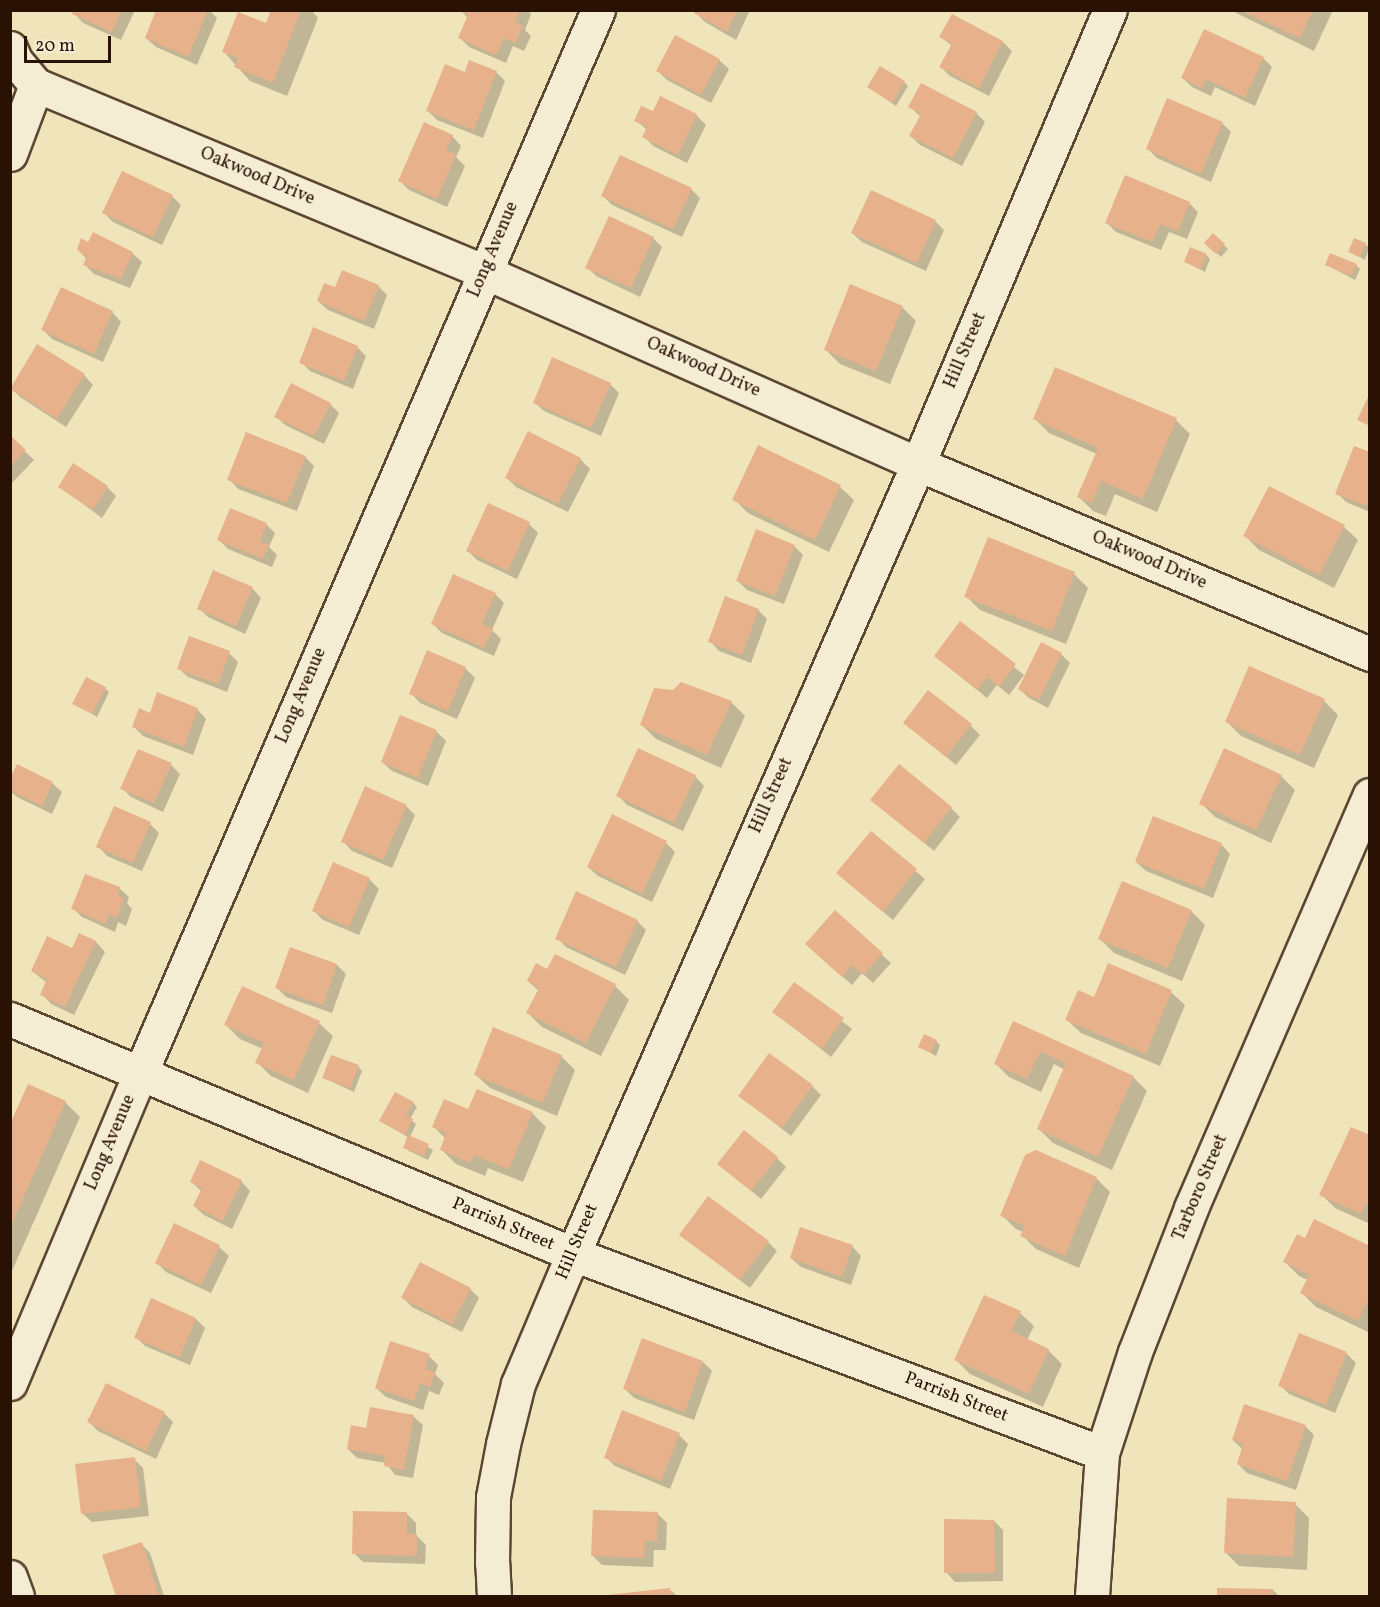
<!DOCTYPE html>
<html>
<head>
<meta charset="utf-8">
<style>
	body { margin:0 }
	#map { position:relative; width:1380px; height:1607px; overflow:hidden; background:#f0e4bb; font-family:Vollkorn,serif }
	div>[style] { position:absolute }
	.shadow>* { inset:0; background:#0003 }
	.building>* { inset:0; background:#e7b18b }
	.roads { filter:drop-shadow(2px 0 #5b4632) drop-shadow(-2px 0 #5b4632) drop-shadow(0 2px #5b4632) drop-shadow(0 -2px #5b4632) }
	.street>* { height:33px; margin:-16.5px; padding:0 16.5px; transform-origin:16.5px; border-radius:16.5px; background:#f5edd3 }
	.secondary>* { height:33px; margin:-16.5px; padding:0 16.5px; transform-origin:16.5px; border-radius:16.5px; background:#f5edd3 }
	span { translate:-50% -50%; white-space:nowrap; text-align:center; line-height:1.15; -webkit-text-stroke:4.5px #f5edd3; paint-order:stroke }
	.street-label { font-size:18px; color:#291104 }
	.frame { position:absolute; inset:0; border:12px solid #291104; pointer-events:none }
	.scale { position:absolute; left:24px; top:36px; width:87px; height:27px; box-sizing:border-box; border:3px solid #291104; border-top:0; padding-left:8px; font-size:18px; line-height:21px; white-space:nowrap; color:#291104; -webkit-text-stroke:4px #f5edd3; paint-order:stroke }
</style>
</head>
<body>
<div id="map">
	<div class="shadow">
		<div style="clip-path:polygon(75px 10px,135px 10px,121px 40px,83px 23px,74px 13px)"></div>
		<div style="clip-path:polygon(158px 10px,209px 10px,217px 18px,197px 65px,156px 47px,146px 38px)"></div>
		<div style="clip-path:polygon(273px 10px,311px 10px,318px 18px,287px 96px,250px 81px,224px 52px,267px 25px)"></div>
		<div style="clip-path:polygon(460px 10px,527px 10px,531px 14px,525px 30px,531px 36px,524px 51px,513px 46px,506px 63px,469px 47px,459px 37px,468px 18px)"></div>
		<div style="clip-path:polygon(697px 10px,750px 10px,736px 40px,705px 22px,696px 13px)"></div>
		<div style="clip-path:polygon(1230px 10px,1333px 10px,1314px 51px)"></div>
		<div style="clip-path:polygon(953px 16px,1003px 42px,1012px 51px,989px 96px,950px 76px,941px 67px,952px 46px,941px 37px)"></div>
		<div style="clip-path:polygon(1263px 58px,1272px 67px,1255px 106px,1215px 87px,1211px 96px,1192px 87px,1183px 78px)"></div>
		<div style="clip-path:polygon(719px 60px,729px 69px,711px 103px,667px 80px,658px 71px)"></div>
		<div style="clip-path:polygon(496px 72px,505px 81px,483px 138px,437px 120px,428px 111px,465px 74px)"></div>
		<div style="clip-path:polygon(904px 82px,908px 86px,896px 106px,869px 87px)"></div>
		<div style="clip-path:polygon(661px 98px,697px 116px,706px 125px,687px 163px,653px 146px,644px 136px,647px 130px,636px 120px,653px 113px)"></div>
		<div style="clip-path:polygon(910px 107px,976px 113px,985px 122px,962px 166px,920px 145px,911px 136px,921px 117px)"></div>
		<div style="clip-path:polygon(1222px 123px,1231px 132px,1211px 182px,1157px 158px,1148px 149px)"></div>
		<div style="clip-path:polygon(452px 136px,461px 146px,456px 157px,465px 166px,447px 207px,409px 190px,400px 181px)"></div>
		<div style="clip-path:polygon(691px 189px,700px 198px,682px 237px,612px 205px,603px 196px)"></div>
		<div style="clip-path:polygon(172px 196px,181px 205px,162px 245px,113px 222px,104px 213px)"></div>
		<div style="clip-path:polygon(1189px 203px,1198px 212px,1187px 239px,1169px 232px,1161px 250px,1116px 232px,1107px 223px)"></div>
		<div style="clip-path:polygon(935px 221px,944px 230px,926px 271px,862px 242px,852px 233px)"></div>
		<div style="clip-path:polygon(1213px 235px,1228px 249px,1221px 257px,1206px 243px)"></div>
		<div style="clip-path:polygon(653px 238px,662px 247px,640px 297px,596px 276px,587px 267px)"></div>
		<div style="clip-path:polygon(1365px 244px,1369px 248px,1365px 260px,1350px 252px)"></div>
		<div style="clip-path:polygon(78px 250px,132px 253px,142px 262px,130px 288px,94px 274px,85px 265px,87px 259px)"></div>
		<div style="clip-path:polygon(1206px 255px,1210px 259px,1205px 272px,1186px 262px)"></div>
		<div style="clip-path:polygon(1327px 265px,1356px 265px,1360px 269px,1355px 280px)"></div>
		<div style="clip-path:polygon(378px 286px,387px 295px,374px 329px,328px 310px,318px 301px,336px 289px)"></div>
		<div style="clip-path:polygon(902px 307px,916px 321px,890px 384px,840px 364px,826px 350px)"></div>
		<div style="clip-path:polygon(112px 312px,121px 322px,103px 362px,52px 339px,43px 330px)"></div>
		<div style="clip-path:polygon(37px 346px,84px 375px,93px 385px,66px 427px,20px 397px,11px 388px)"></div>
		<div style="clip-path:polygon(357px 347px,366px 356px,353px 389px,310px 371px,301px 362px)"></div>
		<div style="clip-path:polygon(1056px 369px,1176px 420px,1190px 434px,1157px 512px,1115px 494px,1106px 516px,1093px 511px,1079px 497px,1097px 454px,1049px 433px,1035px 419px)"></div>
		<div style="clip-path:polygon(610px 384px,619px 393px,601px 436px,544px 411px,534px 402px)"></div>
		<div style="clip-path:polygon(330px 404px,339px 413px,324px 444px,285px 425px,276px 416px)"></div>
		<div style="clip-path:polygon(529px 433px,580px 459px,590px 469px,568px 512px,516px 487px,507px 478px)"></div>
		<div style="clip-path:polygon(10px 437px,34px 460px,10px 485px)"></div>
		<div style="clip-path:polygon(1370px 453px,1370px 512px,1346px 502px,1337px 493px)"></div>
		<div style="clip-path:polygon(305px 457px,314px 466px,297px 511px,238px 489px,229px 479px)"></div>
		<div style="clip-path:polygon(60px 487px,107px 487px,116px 496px,102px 518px)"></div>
		<div style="clip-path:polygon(840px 487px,854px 500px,829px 552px,748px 513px,734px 499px)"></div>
		<div style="clip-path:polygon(266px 524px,275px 533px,269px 547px,277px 555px,272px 567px,228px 549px,219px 540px)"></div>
		<div style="clip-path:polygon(529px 524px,538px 533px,517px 579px,477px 560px,468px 551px)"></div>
		<div style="clip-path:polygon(1344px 527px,1358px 540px,1334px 588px,1259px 550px,1245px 536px)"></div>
		<div style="clip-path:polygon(988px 539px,1074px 574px,1088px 588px,1066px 644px,980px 610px,966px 596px)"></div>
		<div style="clip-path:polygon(794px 546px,803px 555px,784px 604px,747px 590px,738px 581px)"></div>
		<div style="clip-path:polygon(252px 588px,261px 598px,245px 634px,208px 617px,199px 608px)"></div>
		<div style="clip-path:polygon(495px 594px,504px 603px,492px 630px,501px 639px,494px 656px,442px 633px,433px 624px)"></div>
		<div style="clip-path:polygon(758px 610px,767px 619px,751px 663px,719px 651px,710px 641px)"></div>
		<div style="clip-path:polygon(960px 623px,1024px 675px,1009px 695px,997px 685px,987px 698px,936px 656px)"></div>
		<div style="clip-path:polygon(428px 652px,465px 668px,475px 678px,457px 719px,420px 703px,411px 693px)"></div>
		<div style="clip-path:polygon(229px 653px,238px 662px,227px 692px,188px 677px,178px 668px)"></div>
		<div style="clip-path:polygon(1061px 654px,1070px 663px,1048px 708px,1029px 698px,1019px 689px)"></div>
		<div style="clip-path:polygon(105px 688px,109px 692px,97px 717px,74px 703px)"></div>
		<div style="clip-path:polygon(1324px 701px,1338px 715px,1314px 768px,1241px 736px,1227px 722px)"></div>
		<div style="clip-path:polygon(731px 702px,745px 716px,721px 768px,656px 739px,642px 725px)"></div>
		<div style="clip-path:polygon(197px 709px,206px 719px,193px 755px,143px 736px,134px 727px,150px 715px)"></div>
		<div style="clip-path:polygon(401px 717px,437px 732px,446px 741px,428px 786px,392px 771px,382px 762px)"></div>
		<div style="clip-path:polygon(905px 723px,971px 726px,980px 735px,956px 765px)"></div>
		<div style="clip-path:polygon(171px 765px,180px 774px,163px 812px,131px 797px,122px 788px)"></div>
		<div style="clip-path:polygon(695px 776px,704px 786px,683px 831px,627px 805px,618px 795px)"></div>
		<div style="clip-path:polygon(1281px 776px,1295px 790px,1271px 843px,1215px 817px,1201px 803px)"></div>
		<div style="clip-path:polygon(10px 782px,52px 783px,62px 792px,52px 814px,17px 797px,10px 791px)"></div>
		<div style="clip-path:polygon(872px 800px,951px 808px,960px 817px,934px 851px)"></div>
		<div style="clip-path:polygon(406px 806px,415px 815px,392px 868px,352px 851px,343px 841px)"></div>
		<div style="clip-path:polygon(150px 824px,159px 833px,142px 871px,107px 856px,98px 846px)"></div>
		<div style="clip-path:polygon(871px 833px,925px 879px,893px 920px,847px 882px)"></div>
		<div style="clip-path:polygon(666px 843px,675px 852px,652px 902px,598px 876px,588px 867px)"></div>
		<div style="clip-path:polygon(1221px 844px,1230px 854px,1213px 898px,1146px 871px,1136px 862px)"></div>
		<div style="clip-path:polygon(334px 864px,370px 880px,379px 889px,359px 935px,323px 920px,314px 911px)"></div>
		<div style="clip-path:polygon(119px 888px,129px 897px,127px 903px,132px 909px,126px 926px,118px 922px,115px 932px,82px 917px,73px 908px)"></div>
		<div style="clip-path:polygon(1191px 911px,1205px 925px,1182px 981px,1114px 953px,1100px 939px)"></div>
		<div style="clip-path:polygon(637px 921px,646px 930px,625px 975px,566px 947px,557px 938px)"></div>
		<div style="clip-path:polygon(80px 935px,96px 942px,105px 952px,74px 1015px,51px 1004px,42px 994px,47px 983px,32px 971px,73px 950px)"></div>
		<div style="clip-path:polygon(291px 949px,337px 965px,346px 974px,332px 1013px,286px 997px,277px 988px)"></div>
		<div style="clip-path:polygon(816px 953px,881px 954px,891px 963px,873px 983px,862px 973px,852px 985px)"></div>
		<div style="clip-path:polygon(548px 971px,615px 986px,629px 1000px,601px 1056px,542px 1027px,528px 1013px,539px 991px,528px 981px)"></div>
		<div style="clip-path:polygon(795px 984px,852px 1029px,831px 1057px,774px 1012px)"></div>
		<div style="clip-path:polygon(1171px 992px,1185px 1005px,1160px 1066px,1081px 1033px,1067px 1020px,1095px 999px)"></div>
		<div style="clip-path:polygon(319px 1023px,333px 1036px,308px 1093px,271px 1076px,257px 1062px,263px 1049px,240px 1039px,226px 1025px)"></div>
		<div style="clip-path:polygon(1013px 1023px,1133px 1077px,1147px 1091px,1112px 1170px,1053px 1143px,1039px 1129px,1065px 1070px,1054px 1064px,1041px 1092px,1009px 1077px,995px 1063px)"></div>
		<div style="clip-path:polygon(936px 1041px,940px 1045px,936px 1056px,920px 1047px)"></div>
		<div style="clip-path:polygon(561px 1056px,575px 1070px,557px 1116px,490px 1088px,476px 1075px)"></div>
		<div style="clip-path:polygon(358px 1066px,362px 1071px,354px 1092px,324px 1078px)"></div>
		<div style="clip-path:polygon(29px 1086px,66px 1103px,80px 1117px,12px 1271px,10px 1127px)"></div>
		<div style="clip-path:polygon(812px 1086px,821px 1095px,791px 1136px,740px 1096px)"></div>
		<div style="clip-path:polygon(413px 1103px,417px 1107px,410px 1119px,416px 1124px,410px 1137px,433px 1150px,428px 1160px,409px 1151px,405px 1147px,409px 1138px,381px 1121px)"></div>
		<div style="clip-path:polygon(469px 1111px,532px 1113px,546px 1127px,523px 1182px,488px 1168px,485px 1176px,456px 1164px,442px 1150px,446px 1139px,434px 1127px)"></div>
		<div style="clip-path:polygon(1370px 1137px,1370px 1224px,1335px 1208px,1321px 1194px)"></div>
		<div style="clip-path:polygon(777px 1158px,786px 1167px,761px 1199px,719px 1164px)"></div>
		<div style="clip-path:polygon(1096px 1178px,1110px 1192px,1079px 1268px,1036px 1249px,1022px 1235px,1023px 1232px,1016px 1229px,1002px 1215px)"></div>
		<div style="clip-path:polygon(241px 1181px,250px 1191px,232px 1229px,204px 1215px,194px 1206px,201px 1191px,192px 1182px)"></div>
		<div style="clip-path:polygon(175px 1225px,219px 1247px,229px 1256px,211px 1293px,166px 1272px,157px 1263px)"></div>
		<div style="clip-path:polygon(681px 1235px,768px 1242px,777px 1251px,750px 1288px)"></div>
		<div style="clip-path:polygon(1306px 1240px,1370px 1248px,1370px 1333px,1316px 1307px,1302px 1293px,1308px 1280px,1299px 1276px,1285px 1262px)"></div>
		<div style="clip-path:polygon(852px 1246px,861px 1256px,851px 1285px,801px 1267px,791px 1258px)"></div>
		<div style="clip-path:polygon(470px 1289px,479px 1298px,462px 1332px,412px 1307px,403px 1298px)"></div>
		<div style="clip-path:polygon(151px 1300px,196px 1319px,205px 1328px,190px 1365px,145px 1346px,136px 1337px)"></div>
		<div style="clip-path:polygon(1020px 1313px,1034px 1326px,1027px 1340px,1048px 1350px,1062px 1364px,1043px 1407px,970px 1374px,956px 1360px)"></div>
		<div style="clip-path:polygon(1300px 1334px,1347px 1354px,1356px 1363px,1335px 1413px,1289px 1394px,1280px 1385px)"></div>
		<div style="clip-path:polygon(429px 1356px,438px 1365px,435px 1374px,444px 1383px,439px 1395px,429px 1391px,423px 1410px,386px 1397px,376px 1388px)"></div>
		<div style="clip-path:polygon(703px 1362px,712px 1371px,694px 1420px,634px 1398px,625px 1389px)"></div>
		<div style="clip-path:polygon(164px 1413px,173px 1422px,156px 1459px,98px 1431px,89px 1422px)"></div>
		<div style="clip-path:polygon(413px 1416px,423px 1425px,413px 1478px,395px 1475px,386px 1463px,357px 1458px,348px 1449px,367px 1429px)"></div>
		<div style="clip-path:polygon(1305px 1426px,1314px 1435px,1296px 1490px,1247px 1473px,1238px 1464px,1243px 1450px,1233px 1440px)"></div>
		<div style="clip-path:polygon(679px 1435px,688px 1444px,670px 1489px,615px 1466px,606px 1457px)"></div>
		<div style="clip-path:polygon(134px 1459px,143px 1468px,149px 1516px,92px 1522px,82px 1513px)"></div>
		<div style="clip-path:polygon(1295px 1504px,1309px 1518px,1307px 1570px,1239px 1566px,1225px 1552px)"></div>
		<div style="clip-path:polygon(407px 1514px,416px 1523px,416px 1535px,426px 1545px,425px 1564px,363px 1562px,354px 1553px)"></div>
		<div style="clip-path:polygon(658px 1514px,667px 1523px,666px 1550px,654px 1550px,653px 1567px,602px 1565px,593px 1556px)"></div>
		<div style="clip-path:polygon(994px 1521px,1003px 1530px,1003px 1581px,955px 1582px,946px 1572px)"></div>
		<div style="clip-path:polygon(141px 1544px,150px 1553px,164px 1596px,117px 1596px,104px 1556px)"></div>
		<div style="clip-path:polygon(669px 1589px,677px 1596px,607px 1596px)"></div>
		<div style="clip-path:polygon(1218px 1590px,1273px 1590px,1279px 1596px,1218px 1596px)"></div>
	</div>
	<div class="building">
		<div style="clip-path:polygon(73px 10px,122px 10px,112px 32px,72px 14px)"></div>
		<div style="clip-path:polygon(156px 10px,208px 10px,188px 57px,145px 38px)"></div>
		<div style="clip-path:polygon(271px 10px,301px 10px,273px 83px,234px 67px,238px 58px,222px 52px,238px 12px,266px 23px)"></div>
		<div style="clip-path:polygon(458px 10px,520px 10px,515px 22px,523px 26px,515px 43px,504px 38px,496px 55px,458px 38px,468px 15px)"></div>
		<div style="clip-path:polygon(695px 10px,737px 10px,727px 32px,694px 13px)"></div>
		<div style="clip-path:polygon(1239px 10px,1313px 10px,1300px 38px)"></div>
		<div style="clip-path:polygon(952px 14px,1003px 41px,979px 88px,939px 67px,952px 44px,939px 37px)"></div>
		<div style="clip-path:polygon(1204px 29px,1264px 57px,1245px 98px,1206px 79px,1202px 88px,1181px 78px)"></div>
		<div style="clip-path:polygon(675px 35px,720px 59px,701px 95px,656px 71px)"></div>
		<div style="clip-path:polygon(469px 60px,497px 71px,474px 130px,426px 111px,445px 64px,465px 72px)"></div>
		<div style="clip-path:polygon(880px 66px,905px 81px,892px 103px,867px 87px)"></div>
		<div style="clip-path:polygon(921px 83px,977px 112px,953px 158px,909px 136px,921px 114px,908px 107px)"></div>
		<div style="clip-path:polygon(660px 96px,697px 114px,678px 155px,642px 137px,647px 127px,634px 121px,641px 106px,653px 111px)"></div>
		<div style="clip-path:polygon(1167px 98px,1223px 122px,1201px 174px,1146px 149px)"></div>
		<div style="clip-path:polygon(424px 122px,453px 135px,446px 150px,456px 155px,437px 199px,398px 181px)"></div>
		<div style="clip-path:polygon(620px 155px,692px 188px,673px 229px,601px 196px)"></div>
		<div style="clip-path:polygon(122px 171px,173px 195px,153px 237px,102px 213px)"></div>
		<div style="clip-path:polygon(1125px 175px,1190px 202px,1178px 231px,1160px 224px,1152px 242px,1105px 223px)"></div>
		<div style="clip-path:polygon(871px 190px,936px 220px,917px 263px,851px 233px)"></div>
		<div style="clip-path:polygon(609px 216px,654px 237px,631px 288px,585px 268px)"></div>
		<div style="clip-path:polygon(93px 232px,133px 252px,121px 279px,83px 265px,87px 256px,77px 250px,81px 238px,88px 242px)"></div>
		<div style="clip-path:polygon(1213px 233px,1225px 244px,1216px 254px,1204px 243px)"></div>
		<div style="clip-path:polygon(1354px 238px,1366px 243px,1360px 257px,1348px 252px)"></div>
		<div style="clip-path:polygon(1190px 247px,1207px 254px,1200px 269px,1184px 262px)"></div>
		<div style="clip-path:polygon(1330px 253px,1357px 264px,1351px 276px,1325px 265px)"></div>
		<div style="clip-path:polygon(342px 270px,379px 285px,364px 321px,317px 301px,324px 283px,335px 287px)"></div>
		<div style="clip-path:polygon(850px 284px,903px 306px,876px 371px,824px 350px)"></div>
		<div style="clip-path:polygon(61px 287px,113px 311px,94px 354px,41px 330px)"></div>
		<div style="clip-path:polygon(313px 327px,358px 346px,344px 381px,299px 363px)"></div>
		<div style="clip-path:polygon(37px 344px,85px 374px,57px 419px,10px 389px)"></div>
		<div style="clip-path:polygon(552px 357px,611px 383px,591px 428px,533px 403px)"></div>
		<div style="clip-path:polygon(1055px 367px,1177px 418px,1143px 499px,1101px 481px,1092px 503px,1077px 497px,1098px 448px,1033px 419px)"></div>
		<div style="clip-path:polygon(291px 383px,331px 403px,314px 436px,274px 417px)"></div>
		<div style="clip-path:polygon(1370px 393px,1370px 426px,1357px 420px)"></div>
		<div style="clip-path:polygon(528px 431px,581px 458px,558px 504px,505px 478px)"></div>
		<div style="clip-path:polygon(246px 432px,306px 456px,287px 503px,227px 480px)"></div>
		<div style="clip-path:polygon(10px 435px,26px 450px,10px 467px)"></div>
		<div style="clip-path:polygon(758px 445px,841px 485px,815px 540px,732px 500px)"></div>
		<div style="clip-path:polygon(1354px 446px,1370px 452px,1370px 507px,1335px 494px)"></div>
		<div style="clip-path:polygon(73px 463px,108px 486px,93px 510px,58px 487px)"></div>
		<div style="clip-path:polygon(1269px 486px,1345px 525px,1319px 575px,1243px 536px)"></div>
		<div style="clip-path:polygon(488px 503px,530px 522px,508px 571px,466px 551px)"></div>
		<div style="clip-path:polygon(230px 508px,267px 523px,260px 541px,269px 545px,263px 559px,217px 540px)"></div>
		<div style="clip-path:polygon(756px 529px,795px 545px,775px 596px,736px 581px)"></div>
		<div style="clip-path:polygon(988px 537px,1075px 572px,1052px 631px,964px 597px)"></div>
		<div style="clip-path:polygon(213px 570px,253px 587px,236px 626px,197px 609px)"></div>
		<div style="clip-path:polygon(453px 574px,496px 593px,482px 624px,493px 629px,484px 648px,431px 624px)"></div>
		<div style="clip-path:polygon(725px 596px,759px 609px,742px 655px,708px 642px)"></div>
		<div style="clip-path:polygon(960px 621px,1016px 664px,999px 687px,987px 677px,977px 690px,934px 656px)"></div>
		<div style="clip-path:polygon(189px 636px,230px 651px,218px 684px,177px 669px)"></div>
		<div style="clip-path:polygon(1041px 642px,1062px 653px,1039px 700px,1018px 689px)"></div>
		<div style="clip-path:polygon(427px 650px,466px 667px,448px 711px,409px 694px)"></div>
		<div style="clip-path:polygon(1249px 666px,1325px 699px,1300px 755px,1225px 722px)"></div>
		<div style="clip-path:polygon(86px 677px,106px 687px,92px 714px,72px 704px)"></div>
		<div style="clip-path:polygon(681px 682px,732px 701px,707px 755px,640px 725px,654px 688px,673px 690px)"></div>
		<div style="clip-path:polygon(928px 690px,972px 724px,946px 757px,903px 723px)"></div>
		<div style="clip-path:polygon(157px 692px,198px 708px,184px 747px,132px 727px,139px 708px,150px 713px)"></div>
		<div style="clip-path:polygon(400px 715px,437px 730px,418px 778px,381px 762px)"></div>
		<div style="clip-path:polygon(638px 748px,696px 775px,674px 823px,616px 796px)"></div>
		<div style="clip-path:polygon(1224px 748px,1282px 775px,1256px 830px,1199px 804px)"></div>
		<div style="clip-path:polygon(138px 749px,172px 763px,154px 803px,120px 789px)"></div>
		<div style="clip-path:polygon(17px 764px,53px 782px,42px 806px,10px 791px,10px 778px)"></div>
		<div style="clip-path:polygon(899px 764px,952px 807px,924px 843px,870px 800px)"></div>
		<div style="clip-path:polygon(365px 786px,407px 805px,383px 860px,341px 842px)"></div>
		<div style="clip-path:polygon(114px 806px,151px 822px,133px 863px,96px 847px)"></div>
		<div style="clip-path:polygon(612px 814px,667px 841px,642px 894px,587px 867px)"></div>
		<div style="clip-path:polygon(1153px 816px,1222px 843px,1204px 889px,1135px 862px)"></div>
		<div style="clip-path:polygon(871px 831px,917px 869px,883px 912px,836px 873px)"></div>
		<div style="clip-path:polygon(333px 862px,370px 878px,349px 927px,312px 911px)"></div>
		<div style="clip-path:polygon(85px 874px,120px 887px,118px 896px,124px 898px,117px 918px,109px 914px,106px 924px,71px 909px)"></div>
		<div style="clip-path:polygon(1122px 881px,1192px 910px,1168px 968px,1098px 939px)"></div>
		<div style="clip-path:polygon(576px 891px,638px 920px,616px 967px,555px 939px)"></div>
		<div style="clip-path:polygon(835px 910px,883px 953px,863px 975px,852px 965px,842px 977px,805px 944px)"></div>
		<div style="clip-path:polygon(79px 933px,96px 941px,65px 1007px,40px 995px,47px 979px,31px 971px,47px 936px,72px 948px)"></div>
		<div style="clip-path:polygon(290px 947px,337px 964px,323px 1005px,275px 988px)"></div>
		<div style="clip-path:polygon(555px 954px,616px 984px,586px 1043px,526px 1013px,539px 988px,527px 981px,536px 963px,547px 969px)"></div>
		<div style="clip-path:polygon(1108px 963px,1172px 990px,1146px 1054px,1065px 1020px,1078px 990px,1094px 997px)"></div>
		<div style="clip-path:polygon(794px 982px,844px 1018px,822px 1049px,772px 1012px)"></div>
		<div style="clip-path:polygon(242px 986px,320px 1021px,294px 1080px,255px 1063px,264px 1043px,224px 1025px)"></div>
		<div style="clip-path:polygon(1013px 1021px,1134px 1076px,1098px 1157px,1037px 1129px,1066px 1063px,1040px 1052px,1027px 1079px,994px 1064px)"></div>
		<div style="clip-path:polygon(493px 1027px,562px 1055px,543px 1103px,474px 1075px)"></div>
		<div style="clip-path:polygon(924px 1034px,937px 1040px,931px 1053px,918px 1047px)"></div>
		<div style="clip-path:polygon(769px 1053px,813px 1085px,782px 1128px,738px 1096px)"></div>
		<div style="clip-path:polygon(331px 1055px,359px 1065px,350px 1088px,322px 1078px)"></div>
		<div style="clip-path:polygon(28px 1084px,66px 1101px,10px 1228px,10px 1124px)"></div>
		<div style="clip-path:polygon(477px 1089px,533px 1112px,509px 1169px,474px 1155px,471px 1163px,440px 1150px,446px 1133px,432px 1127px,444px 1099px,468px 1109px)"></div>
		<div style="clip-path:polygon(395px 1092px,414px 1102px,406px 1115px,413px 1119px,405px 1135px,379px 1121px)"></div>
		<div style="clip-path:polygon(1351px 1127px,1370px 1135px,1370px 1205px,1365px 1204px,1361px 1214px,1319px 1195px)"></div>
		<div style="clip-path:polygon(744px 1130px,778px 1157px,751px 1191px,717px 1164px)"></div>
		<div style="clip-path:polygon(408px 1135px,429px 1144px,424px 1156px,403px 1148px)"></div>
		<div style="clip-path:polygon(1036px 1150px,1097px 1177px,1065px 1256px,1020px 1236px,1025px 1226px,1000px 1216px,1025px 1155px)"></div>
		<div style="clip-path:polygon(200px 1160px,242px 1180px,223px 1221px,193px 1206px,202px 1188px,190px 1182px)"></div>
		<div style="clip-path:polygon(708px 1196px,769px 1241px,740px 1280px,679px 1235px)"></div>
		<div style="clip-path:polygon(1314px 1219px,1370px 1246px,1370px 1296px,1358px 1321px,1300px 1293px,1309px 1275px,1283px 1262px,1297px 1234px,1305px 1238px)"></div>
		<div style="clip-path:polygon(174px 1223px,220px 1245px,201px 1285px,155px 1263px)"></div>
		<div style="clip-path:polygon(800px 1227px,853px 1245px,842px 1277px,790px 1258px)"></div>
		<div style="clip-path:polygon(420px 1262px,471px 1288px,452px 1324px,401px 1298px)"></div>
		<div style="clip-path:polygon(984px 1295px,1021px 1311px,1011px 1331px,1049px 1349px,1029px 1394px,954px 1360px)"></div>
		<div style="clip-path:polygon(151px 1298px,196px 1318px,180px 1357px,134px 1338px)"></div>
		<div style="clip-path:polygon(1299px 1333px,1347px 1352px,1326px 1405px,1278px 1386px)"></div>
		<div style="clip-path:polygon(642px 1338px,703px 1361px,685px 1412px,623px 1389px)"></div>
		<div style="clip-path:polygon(390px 1341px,430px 1354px,425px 1369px,435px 1372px,430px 1387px,420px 1383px,414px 1401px,375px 1388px)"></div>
		<div style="clip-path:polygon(106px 1383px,165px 1412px,146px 1451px,87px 1422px)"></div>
		<div style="clip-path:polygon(1244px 1404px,1306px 1425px,1287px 1481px,1237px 1464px,1243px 1444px,1232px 1440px)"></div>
		<div style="clip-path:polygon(370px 1407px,414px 1415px,404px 1470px,384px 1466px,385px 1456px,347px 1449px,351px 1425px,366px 1428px)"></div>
		<div style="clip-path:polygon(622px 1410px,680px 1433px,661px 1481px,604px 1458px)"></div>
		<div style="clip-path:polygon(135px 1457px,141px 1507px,81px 1514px,75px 1464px)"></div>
		<div style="clip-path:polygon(1227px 1498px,1296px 1502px,1293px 1557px,1224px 1553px)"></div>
		<div style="clip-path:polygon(593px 1510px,658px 1512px,657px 1541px,645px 1541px,644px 1558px,591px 1556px)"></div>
		<div style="clip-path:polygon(353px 1511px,407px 1512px,407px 1534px,417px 1534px,417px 1556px,352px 1554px)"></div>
		<div style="clip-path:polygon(944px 1519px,994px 1520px,995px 1573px,944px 1573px)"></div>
		<div style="clip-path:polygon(142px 1542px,159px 1596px,116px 1596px,102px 1555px)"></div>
		<div style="clip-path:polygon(670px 1588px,671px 1596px,607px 1596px,607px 1595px)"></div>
		<div style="clip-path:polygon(1217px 1588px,1273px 1589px,1273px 1596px,1217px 1596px)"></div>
	</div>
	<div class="roads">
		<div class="street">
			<div style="left:10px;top:48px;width:13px;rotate:67deg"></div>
			<div style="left:15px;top:60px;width:33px;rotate:50deg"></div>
			<div style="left:36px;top:85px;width:486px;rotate:22.6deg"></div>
			<div style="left:485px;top:272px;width:474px;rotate:23.9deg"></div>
			<div style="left:918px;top:464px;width:490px;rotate:22.8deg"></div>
			<div style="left:10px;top:154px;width:74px;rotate:-69.4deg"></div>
			<div style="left:10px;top:1019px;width:610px;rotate:22.66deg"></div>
			<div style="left:573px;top:1254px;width:565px;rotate:20.62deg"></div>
			<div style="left:10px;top:1383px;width:335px;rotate:-67.2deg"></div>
			<div style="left:140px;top:1074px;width:1158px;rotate:-66.71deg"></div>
			<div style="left:10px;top:1577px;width:20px;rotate:70deg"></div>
			<div style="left:494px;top:1596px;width:33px;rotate:-93deg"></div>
			<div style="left:492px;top:1563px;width:66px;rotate:-89.1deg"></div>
			<div style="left:493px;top:1497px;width:54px;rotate:-79.3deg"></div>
			<div style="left:503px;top:1444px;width:62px;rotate:-76deg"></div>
			<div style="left:518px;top:1384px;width:141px;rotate:-67.1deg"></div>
			<div style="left:573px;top:1254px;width:862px;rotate:-66.41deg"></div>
			<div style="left:918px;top:464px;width:493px;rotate:-67.1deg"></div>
		</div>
		<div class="secondary">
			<div style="left:1092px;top:1596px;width:143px;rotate:-86deg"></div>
			<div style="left:1102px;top:1453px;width:106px;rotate:-71.9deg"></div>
			<div style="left:1135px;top:1352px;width:155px;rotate:-68.7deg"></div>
			<div style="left:1191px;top:1208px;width:450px;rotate:-66.6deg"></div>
		</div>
	</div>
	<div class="street-label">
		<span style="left:257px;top:177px;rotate:23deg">Oakwood Drive</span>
		<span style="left:494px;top:250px;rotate:-67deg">Long Avenue</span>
		<span style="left:966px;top:351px;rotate:-67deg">Hill Street</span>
		<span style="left:703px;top:368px;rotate:24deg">Oakwood Drive</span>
		<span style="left:1149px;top:561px;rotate:23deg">Oakwood Drive</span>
		<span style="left:302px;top:696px;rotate:-67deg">Long Avenue</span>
		<span style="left:772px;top:796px;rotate:-66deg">Hill Street</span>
		<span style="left:111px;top:1143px;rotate:-67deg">Long Avenue</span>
		<span style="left:1201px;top:1188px;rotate:-67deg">Tarboro Street</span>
		<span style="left:503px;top:1225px;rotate:23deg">Parrish Street</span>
		<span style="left:578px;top:1242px;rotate:-67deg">Hill Street</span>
		<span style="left:956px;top:1398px;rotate:21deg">Parrish Street</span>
	</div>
	<div class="frame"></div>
	<div class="scale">20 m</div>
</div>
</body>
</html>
